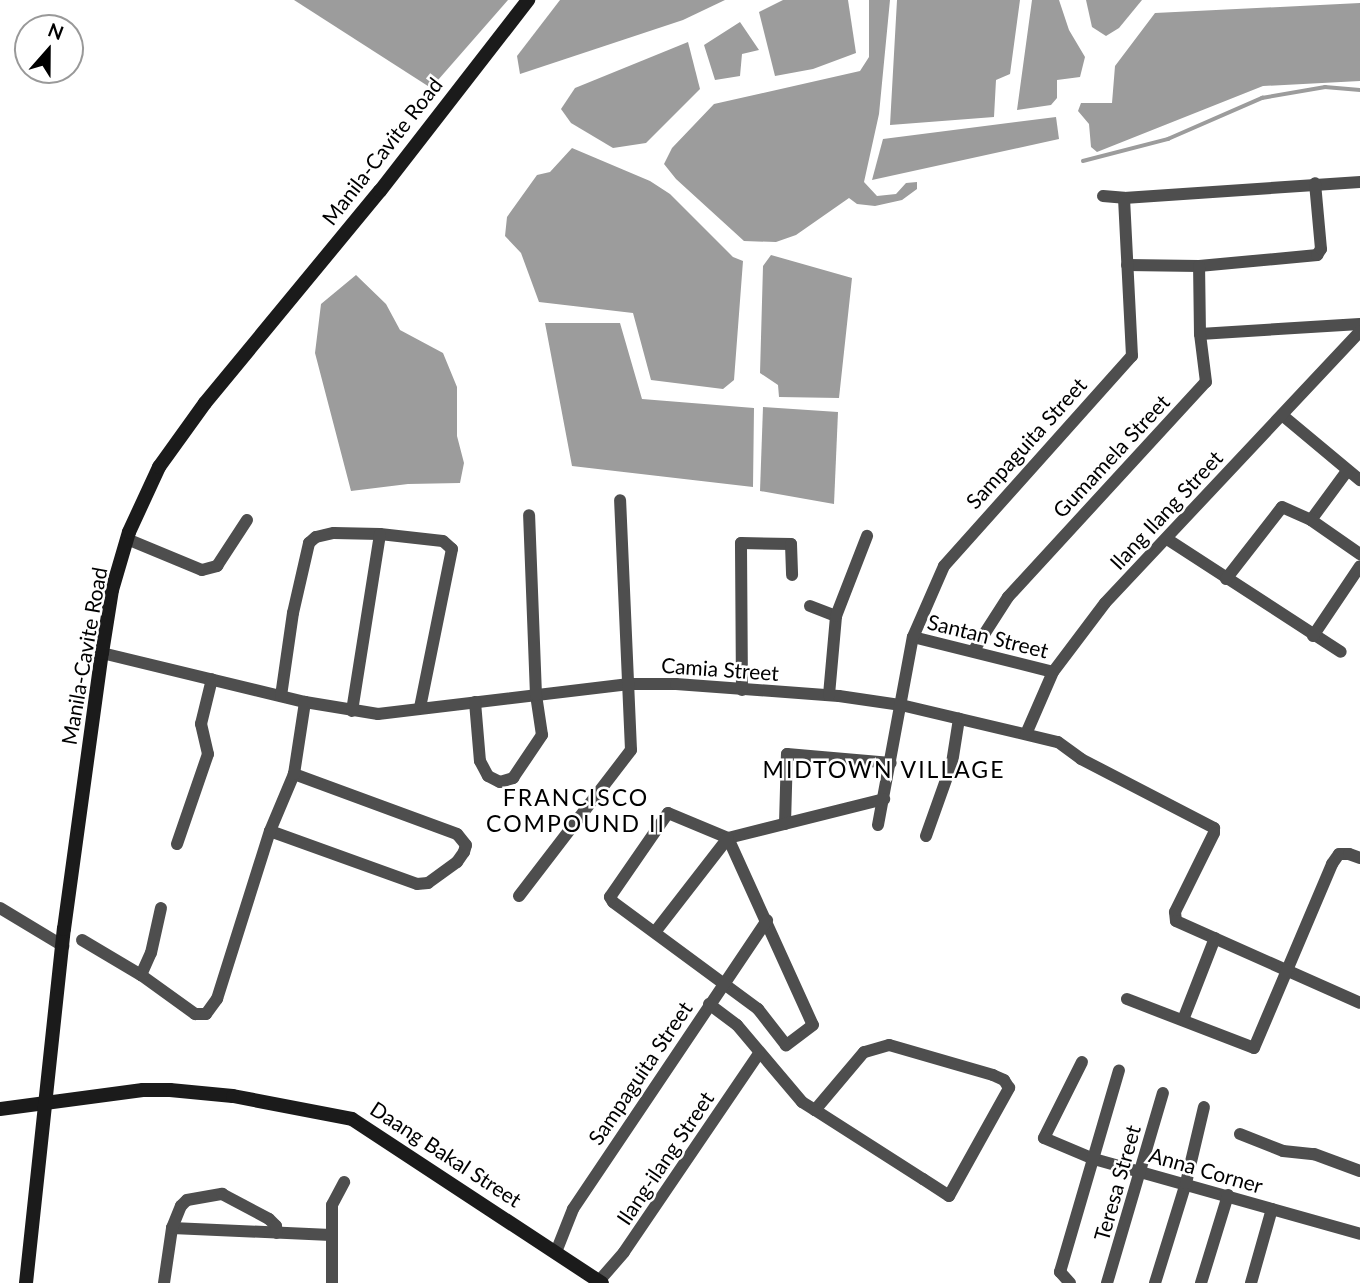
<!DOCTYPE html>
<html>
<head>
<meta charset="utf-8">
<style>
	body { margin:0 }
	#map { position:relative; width:1360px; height:1283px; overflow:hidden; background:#fff; font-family:Lato,sans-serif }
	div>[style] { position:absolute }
	.water>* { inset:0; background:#9c9c9c }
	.stream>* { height:3.5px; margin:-1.75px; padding:0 1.75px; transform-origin:1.75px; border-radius:1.75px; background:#9c9c9c }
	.street>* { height:12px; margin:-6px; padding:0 6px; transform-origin:6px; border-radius:6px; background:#4e4e4e }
	.secondary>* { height:14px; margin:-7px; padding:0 7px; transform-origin:7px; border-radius:7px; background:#1b1b1b }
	span { translate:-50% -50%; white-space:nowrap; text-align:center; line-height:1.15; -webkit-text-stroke:5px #fff; paint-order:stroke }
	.street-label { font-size:21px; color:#000 }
	.neighbourhood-label { font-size:23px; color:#000; letter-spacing:2px }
	.north { position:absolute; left:14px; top:14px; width:70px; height:70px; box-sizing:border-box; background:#fff; border:2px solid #999; border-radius:50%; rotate:21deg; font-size:19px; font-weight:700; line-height:28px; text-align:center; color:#000 }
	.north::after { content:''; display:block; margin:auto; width:24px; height:32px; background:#000; clip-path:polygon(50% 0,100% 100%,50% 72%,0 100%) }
</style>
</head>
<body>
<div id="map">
	<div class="water">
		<div style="clip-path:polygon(294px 0,508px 0,431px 88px)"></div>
		<div style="clip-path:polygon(560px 0,725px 0,683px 20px,520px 74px,517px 56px)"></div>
		<div style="clip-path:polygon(783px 0,848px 0,856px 53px,813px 69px,775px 76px,759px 12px)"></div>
		<div style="clip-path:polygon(869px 0,890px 0,879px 114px,864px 182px,877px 196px,896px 194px,906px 183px,917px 182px,917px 189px,902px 200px,875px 206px,857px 204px,849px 198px,796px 235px,776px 242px,744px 241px,676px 179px,664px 164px,672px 148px,714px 104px,860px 71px,869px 57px)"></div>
		<div style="clip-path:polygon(897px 0,1020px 0,1010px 74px,996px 80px,994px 117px,890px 125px)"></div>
		<div style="clip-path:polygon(1032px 0,1059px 0,1069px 30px,1085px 57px,1080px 77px,1057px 80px,1057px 98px,1051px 105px,1017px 110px)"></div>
		<div style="clip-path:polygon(1086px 0,1142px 0,1119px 28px,1106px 36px,1092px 27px)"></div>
		<div style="clip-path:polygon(1360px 3px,1360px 81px,1263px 86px,1097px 152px,1091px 147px,1089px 124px,1078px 111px,1081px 103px,1112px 103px,1115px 66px,1155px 13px)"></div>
		<div style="clip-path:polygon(740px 22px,759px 50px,742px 54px,740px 76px,715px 80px,704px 45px)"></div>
		<div style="clip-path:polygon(688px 42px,700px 89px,646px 143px,613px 148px,571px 123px,561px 109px,575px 88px)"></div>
		<div style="clip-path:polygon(1056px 117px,1059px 139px,872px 180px,883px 139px)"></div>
		<div style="clip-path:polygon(572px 148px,650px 181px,670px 194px,733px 257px,743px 261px,734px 380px,723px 389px,651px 380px,633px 313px,539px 302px,521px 253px,505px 236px,507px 217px,537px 175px,550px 172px)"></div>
		<div style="clip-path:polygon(771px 255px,852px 278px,839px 398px,779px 397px,778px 385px,760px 373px,763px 266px)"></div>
		<div style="clip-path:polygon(356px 275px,386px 304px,400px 330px,443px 353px,457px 387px,457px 436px,464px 463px,460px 483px,408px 484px,351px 491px,315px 353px,321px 304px)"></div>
		<div style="clip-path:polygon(545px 323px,620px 323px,642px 399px,754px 408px,753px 487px,572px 466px)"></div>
		<div style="clip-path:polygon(763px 407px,838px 412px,834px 504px,760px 491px)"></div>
	</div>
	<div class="stream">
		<div style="left:1083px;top:161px;width:88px;rotate:-14.5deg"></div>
		<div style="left:1168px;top:139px;width:103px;rotate:-23.6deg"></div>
		<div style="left:1262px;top:98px;width:64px;rotate:-9.9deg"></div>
		<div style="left:1325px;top:87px;width:35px;rotate:5deg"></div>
	</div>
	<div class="street">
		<div style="left:1103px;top:196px;width:21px;rotate:5deg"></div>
		<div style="left:1124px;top:198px;width:237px;rotate:-3.9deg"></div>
		<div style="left:1127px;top:265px;width:72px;rotate:0.8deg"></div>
		<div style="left:1199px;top:266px;width:119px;rotate:-5.3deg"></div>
		<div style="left:1317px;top:255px;width:7px;rotate:-56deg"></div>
		<div style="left:1321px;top:249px;width:66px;rotate:-95.2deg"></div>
		<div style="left:1200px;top:334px;width:160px;rotate:-3.6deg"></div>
		<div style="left:1282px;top:415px;width:102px;rotate:39.8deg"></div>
		<div style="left:1311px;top:520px;width:61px;rotate:-53.7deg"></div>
		<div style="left:127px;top:539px;width:81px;rotate:22.5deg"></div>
		<div style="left:202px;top:570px;width:16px;rotate:-15deg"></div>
		<div style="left:217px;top:566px;width:55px;rotate:-56.9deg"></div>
		<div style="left:1167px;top:539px;width:207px;rotate:33deg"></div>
		<div style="left:1226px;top:579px;width:91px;rotate:-52.1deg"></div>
		<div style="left:1282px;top:507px;width:32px;rotate:24deg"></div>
		<div style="left:1311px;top:520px;width:60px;rotate:34.8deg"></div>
		<div style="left:810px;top:606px;width:28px;rotate:21deg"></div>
		<div style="left:1313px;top:636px;width:84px;rotate:-56.1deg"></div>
		<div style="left:913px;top:637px;width:144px;rotate:14deg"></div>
		<div style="left:974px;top:650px;width:63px;rotate:-57.3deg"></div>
		<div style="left:1008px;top:597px;width:292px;rotate:-47.4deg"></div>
		<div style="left:1206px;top:382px;width:48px;rotate:-97.1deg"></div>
		<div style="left:1200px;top:334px;width:68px;rotate:-90.8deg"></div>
		<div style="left:102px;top:653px;width:209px;rotate:13.6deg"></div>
		<div style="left:305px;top:702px;width:74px;rotate:9.3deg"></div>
		<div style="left:378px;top:714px;width:253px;rotate:-6.8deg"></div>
		<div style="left:629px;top:684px;width:47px"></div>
		<div style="left:676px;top:684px;width:163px;rotate:4.2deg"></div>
		<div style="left:839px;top:696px;width:63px;rotate:8.3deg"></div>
		<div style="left:901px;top:705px;width:161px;rotate:13.3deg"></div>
		<div style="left:1058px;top:742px;width:29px;rotate:36deg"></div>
		<div style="left:1081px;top:759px;width:150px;rotate:27.4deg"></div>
		<div style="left:1214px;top:828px;width:5px;rotate:90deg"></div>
		<div style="left:1214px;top:833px;width:88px;rotate:116.3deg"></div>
		<div style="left:1175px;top:912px;width:9px;rotate:84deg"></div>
		<div style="left:1176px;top:921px;width:201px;rotate:24deg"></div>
		<div style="left:742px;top:690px;width:147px;rotate:-90.4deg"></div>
		<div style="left:741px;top:543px;width:50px;rotate:1.1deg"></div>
		<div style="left:791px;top:544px;width:31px;rotate:88deg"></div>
		<div style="left:829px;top:695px;width:79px;rotate:-84.9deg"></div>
		<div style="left:836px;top:616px;width:86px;rotate:-68.8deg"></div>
		<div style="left:281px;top:696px;width:84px;rotate:-81.8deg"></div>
		<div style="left:293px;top:613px;width:72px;rotate:-77.1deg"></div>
		<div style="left:309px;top:543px;width:9px;rotate:-41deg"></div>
		<div style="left:316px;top:537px;width:18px;rotate:-13deg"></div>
		<div style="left:334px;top:533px;width:46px;rotate:1.2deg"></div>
		<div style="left:380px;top:534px;width:63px;rotate:6.3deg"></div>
		<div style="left:443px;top:541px;width:12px;rotate:42deg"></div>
		<div style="left:452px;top:549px;width:162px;rotate:101.4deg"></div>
		<div style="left:475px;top:702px;width:59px;rotate:85.2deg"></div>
		<div style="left:480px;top:761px;width:17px;rotate:62deg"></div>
		<div style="left:488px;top:776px;width:13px;rotate:27deg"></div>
		<div style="left:500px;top:782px;width:14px;rotate:-17deg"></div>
		<div style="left:513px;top:778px;width:52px;rotate:-56deg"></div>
		<div style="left:542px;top:735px;width:40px;rotate:-98.5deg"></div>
		<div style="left:536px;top:695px;width:180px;rotate:-92.2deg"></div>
		<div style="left:352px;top:711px;width:179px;rotate:-81deg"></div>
		<div style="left:1026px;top:734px;width:68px;rotate:-66.5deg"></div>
		<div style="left:1053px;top:672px;width:86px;rotate:-53deg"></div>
		<div style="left:1105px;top:603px;width:373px;rotate:-46.8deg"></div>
		<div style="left:668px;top:813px;width:65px;rotate:22.6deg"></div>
		<div style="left:728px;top:838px;width:205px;rotate:65.6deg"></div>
		<div style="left:813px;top:1025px;width:34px;rotate:143deg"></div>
		<div style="left:786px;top:1045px;width:46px;rotate:-127.9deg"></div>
		<div style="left:758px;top:1009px;width:180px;rotate:-143.6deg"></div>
		<div style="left:613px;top:902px;width:6px;rotate:-121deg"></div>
		<div style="left:610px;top:897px;width:102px;rotate:-55.4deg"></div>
		<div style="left:785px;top:824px;width:70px;rotate:-88.4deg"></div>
		<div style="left:787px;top:754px;width:104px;rotate:4.9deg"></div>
		<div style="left:878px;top:825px;width:191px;rotate:-79.5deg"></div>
		<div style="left:913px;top:637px;width:77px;rotate:-66.4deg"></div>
		<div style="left:944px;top:566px;width:282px;rotate:-48.2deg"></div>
		<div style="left:1132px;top:356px;width:158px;rotate:-92.9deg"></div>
		<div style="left:270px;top:831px;width:156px;rotate:19.8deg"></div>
		<div style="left:417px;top:884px;width:11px;rotate:-5deg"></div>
		<div style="left:428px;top:883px;width:36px;rotate:-36deg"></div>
		<div style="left:457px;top:862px;width:12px;rotate:-55deg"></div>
		<div style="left:464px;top:852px;width:7px;rotate:-74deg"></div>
		<div style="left:466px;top:845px;width:14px;rotate:-129deg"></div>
		<div style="left:457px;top:834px;width:174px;rotate:-159.8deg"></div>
		<div style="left:926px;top:836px;width:77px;rotate:-70.4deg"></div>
		<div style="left:952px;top:763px;width:45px;rotate:-81deg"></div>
		<div style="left:728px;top:838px;width:161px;rotate:-14deg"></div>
		<div style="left:177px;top:844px;width:95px;rotate:-71deg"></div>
		<div style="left:208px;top:754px;width:31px;rotate:-103deg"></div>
		<div style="left:201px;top:724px;width:46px;rotate:-76.3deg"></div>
		<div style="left:519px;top:896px;width:184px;rotate:-52.5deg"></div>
		<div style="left:631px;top:750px;width:250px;rotate:-92.5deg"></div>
		<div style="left:0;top:908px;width:74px;rotate:31.1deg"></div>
		<div style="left:655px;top:932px;width:119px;rotate:-52.2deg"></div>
		<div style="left:82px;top:940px;width:69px;rotate:30.7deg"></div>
		<div style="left:141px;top:975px;width:67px;rotate:35.8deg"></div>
		<div style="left:195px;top:1014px;width:11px"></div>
		<div style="left:206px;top:1014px;width:19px;rotate:-54deg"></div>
		<div style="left:217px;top:999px;width:176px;rotate:-72.5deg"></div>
		<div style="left:270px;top:831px;width:62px;rotate:-67.2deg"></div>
		<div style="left:294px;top:774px;width:73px;rotate:-81.3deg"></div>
		<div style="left:141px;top:975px;width:24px;rotate:-66deg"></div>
		<div style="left:151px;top:953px;width:46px;rotate:-77.5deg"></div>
		<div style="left:1127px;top:999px;width:136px;rotate:21.1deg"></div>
		<div style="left:1254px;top:1048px;width:200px;rotate:-67deg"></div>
		<div style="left:1332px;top:864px;width:12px;rotate:-55deg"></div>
		<div style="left:1339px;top:854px;width:10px"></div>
		<div style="left:1349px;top:854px;width:12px;rotate:20deg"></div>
		<div style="left:709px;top:1004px;width:35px;rotate:37deg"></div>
		<div style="left:737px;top:1025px;width:101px;rotate:49.8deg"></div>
		<div style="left:802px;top:1102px;width:15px;rotate:32deg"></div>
		<div style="left:815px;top:1110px;width:128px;rotate:32.6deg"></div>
		<div style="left:923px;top:1179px;width:31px;rotate:33deg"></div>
		<div style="left:949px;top:1196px;width:124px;rotate:-60.9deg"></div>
		<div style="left:1009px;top:1088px;width:9px;rotate:-122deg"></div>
		<div style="left:1004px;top:1080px;width:12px;rotate:-156deg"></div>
		<div style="left:993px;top:1075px;width:108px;rotate:-163.9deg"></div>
		<div style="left:889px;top:1045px;width:26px;rotate:164deg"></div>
		<div style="left:864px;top:1052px;width:76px;rotate:130.2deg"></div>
		<div style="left:1183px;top:1020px;width:88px;rotate:-68.7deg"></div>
		<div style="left:1082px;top:1062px;width:85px;rotate:116.6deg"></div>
		<div style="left:1044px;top:1138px;width:54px;rotate:22.8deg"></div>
		<div style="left:1094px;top:1159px;width:276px;rotate:15.7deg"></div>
		<div style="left:1240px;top:1134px;width:46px;rotate:21.6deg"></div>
		<div style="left:1283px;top:1151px;width:31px;rotate:6deg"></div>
		<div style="left:1314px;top:1154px;width:49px;rotate:20.3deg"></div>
		<div style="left:172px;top:1228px;width:159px;rotate:2.5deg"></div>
		<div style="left:556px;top:1252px;width:46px;rotate:-68.4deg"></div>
		<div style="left:573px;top:1209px;width:348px;rotate:-56.1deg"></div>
		<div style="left:599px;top:1281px;width:38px;rotate:-49deg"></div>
		<div style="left:624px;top:1252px;width:240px;rotate:-55.8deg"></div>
		<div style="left:164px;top:1283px;width:56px;rotate:-81.7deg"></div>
		<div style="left:172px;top:1228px;width:24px;rotate:-68deg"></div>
		<div style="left:181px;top:1206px;width:8px;rotate:-45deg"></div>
		<div style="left:187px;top:1200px;width:36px;rotate:-10deg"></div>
		<div style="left:222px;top:1194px;width:53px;rotate:28deg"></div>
		<div style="left:269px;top:1219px;width:10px;rotate:45deg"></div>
		<div style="left:276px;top:1226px;width:7px;rotate:82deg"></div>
		<div style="left:332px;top:1283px;width:78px;rotate:-90deg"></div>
		<div style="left:332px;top:1205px;width:26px;rotate:-62deg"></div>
		<div style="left:1070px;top:1283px;width:15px;rotate:-132deg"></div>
		<div style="left:1060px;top:1272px;width:210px;rotate:-73.7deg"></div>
		<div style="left:1107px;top:1283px;width:198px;rotate:-73.6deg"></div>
		<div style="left:1155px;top:1283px;width:105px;rotate:-72.8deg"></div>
		<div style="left:1186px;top:1183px;width:78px;rotate:-76.7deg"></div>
		<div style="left:1201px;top:1283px;width:92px;rotate:-72.9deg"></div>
		<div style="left:1251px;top:1283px;width:77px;rotate:-74.2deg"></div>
	</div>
	<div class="secondary">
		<div style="left:0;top:1109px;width:144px;rotate:-7.6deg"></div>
		<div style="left:143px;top:1090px;width:27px"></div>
		<div style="left:170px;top:1090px;width:63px;rotate:5.4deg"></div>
		<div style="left:233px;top:1096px;width:121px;rotate:10.9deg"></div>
		<div style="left:352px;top:1119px;width:299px;rotate:33.3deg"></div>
		<div style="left:26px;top:1283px;width:356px;rotate:-83.9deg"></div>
		<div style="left:64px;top:929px;width:279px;rotate:-82.2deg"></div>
		<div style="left:102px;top:653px;width:64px;rotate:-81deg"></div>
		<div style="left:112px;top:590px;width:60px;rotate:-73.7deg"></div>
		<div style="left:129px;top:532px;width:72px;rotate:-65.2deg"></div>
		<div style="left:159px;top:467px;width:79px;rotate:-54.3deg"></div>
		<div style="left:205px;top:403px;width:275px;rotate:-50.5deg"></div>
		<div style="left:380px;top:191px;width:242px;rotate:-52.2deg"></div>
	</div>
	<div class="street-label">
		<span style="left:382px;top:151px;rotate:-52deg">Manila-Cavite Road</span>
		<span style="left:1026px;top:443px;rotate:-48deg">Sampaguita Street</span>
		<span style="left:1111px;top:456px;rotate:-47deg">Gumamela Street</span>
		<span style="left:1166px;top:510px;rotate:-47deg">Ilang Ilang Street</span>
		<span style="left:988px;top:636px;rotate:14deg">Santan Street</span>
		<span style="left:84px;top:656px;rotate:-80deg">Manila-Cavite Road</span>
		<span style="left:720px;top:669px;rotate:4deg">Camia Street</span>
		<span style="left:640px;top:1073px;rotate:-56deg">Sampaguita Street</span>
		<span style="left:446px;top:1154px;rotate:33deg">Daang Bakal Street</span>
		<span style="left:665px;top:1158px;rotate:-56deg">Ilang-ilang Street</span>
		<span style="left:1206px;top:1170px;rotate:16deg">Anna Corner</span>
		<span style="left:1117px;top:1183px;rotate:-74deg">Teresa Street</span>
	</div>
	<div class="neighbourhood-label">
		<span style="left:884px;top:769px">MIDTOWN VILLAGE</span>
		<span style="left:576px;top:810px">FRANCISCO<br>COMPOUND II</span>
	</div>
	<div class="north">N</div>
</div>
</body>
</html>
